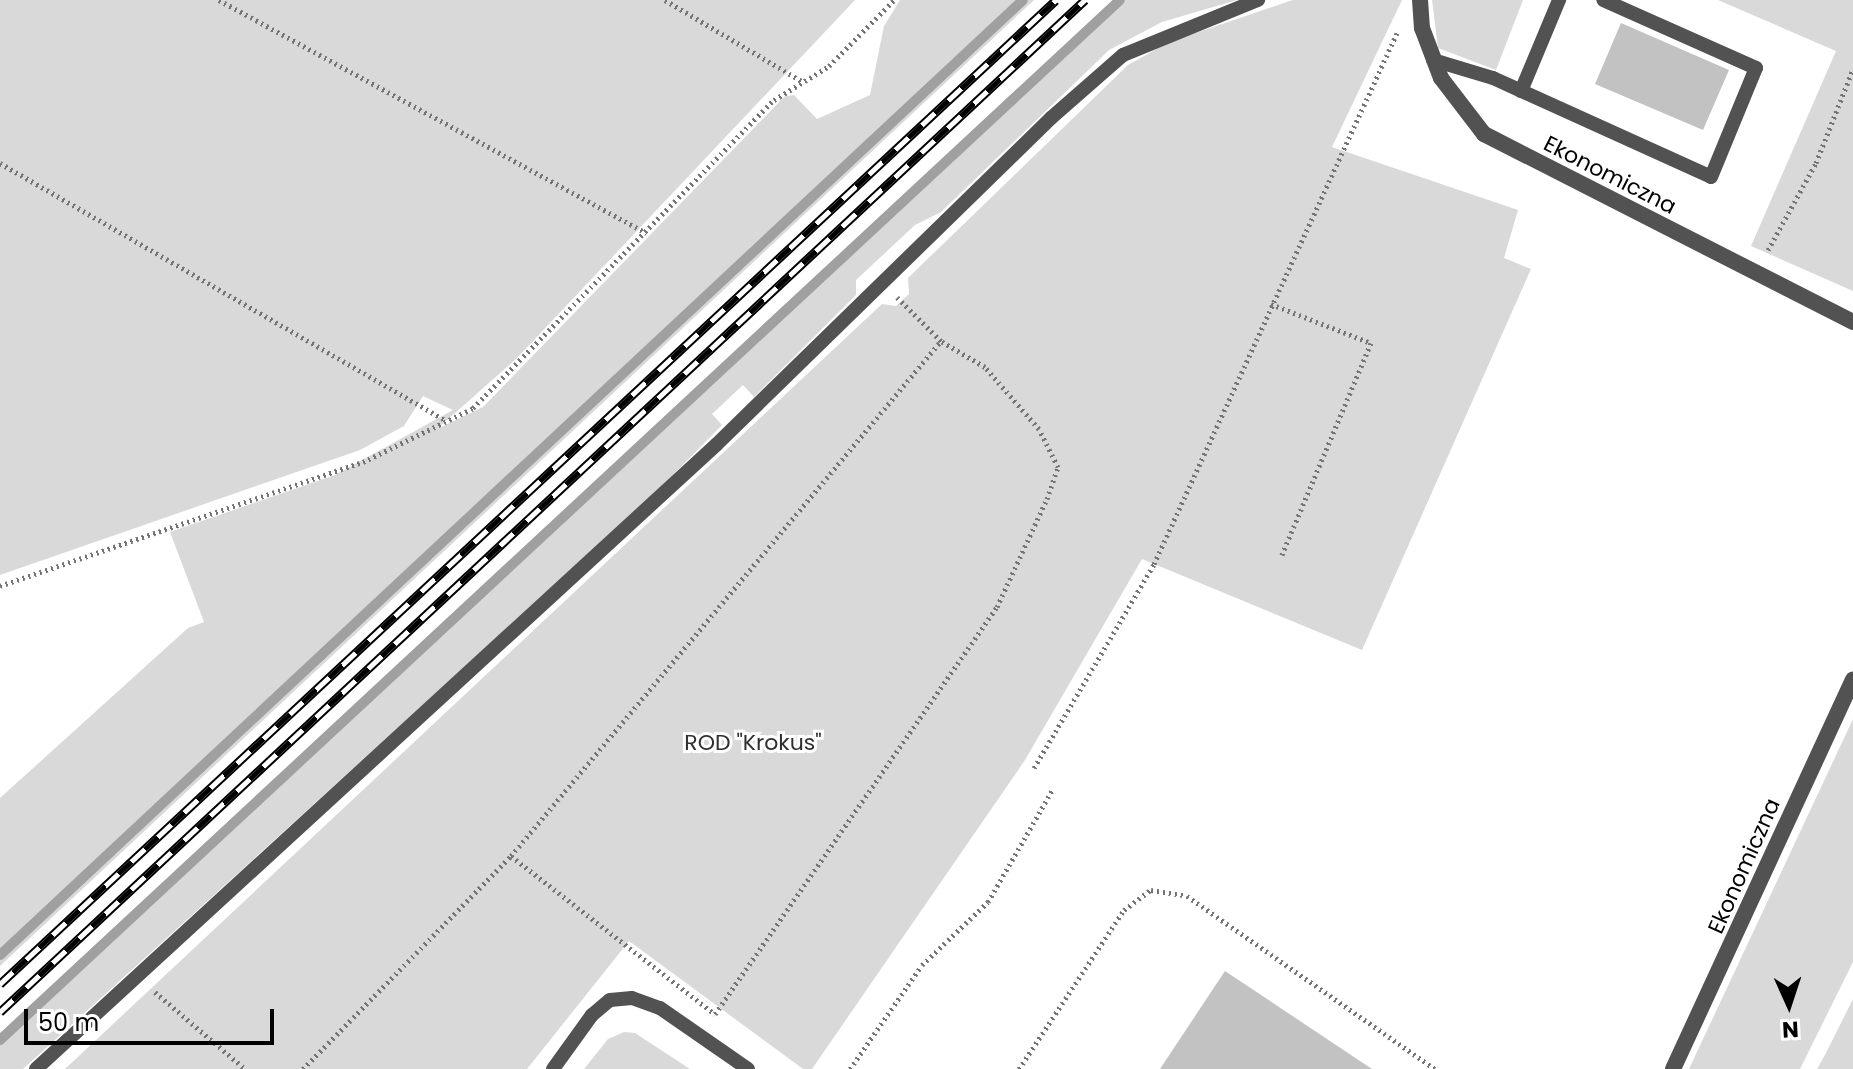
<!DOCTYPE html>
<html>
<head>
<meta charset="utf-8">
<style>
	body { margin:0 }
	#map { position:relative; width:1853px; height:1069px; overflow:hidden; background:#fff; font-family:Poppins,sans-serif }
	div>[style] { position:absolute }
	.green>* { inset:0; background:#d9d9d9 }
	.stream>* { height:10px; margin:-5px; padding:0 5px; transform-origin:5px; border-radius:5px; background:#a0a0a0 }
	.building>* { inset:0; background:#c2c2c2 }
	.path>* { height:5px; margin-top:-2.5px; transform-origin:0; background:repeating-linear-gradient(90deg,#747474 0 2px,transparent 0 6px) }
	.service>* { height:14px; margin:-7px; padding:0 7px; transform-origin:7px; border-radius:7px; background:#525252 }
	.minor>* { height:16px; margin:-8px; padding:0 8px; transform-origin:8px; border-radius:8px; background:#525252 }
	.rail>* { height:9px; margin-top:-4.5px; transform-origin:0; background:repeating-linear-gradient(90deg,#fff 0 18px,#000 0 36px); box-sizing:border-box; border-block:2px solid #000 }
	span { translate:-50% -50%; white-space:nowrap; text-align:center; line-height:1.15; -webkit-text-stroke:6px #fff; paint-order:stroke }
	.street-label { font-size:22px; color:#000 }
	.park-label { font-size:22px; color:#303030 }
	.north { position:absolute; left:1749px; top:965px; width:80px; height:80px; -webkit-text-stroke:6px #fff; paint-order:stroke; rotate:177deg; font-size:22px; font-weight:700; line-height:32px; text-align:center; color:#000 }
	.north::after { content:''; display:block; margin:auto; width:28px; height:36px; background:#000; clip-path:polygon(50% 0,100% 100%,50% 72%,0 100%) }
	.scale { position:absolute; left:24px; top:1009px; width:250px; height:36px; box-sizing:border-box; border:4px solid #000; border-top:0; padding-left:10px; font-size:24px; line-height:28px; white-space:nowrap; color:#000; -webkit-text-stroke:6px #fff; paint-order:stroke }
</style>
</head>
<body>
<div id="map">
	<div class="green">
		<div style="clip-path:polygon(0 0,855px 0,516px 359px,437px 429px,483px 407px,785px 96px,794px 95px,817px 119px,870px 95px,884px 26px,900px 0,1034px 0,0 966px,0 798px,188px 628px,204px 622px,170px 532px,335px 475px,453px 410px,423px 396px,404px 426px,360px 450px,0 575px)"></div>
		<div style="clip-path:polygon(1116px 0,1237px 0,1162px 22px,1109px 50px,941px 212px,915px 225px,856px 280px,856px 295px,754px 397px,743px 385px,712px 414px,722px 425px,654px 494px,23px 1069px,0 1069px,0 1033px)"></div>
		<div style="clip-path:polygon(1293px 0,1402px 0,1332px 147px,1518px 210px,1504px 258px,1531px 269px,1362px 650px,1142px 559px,1025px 760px,812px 1069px,803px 1069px,629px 941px,527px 1069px,65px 1069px,882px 304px,896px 306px,909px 294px,908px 278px,1128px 65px,1169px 42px)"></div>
		<div style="clip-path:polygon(1432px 0,1523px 0,1496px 70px,1438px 48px)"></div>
		<div style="clip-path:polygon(1718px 0,1853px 0,1853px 291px,1751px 246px,1836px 51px)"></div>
		<div style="clip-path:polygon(1853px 719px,1853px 962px,1800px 1069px,1689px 1069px)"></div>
		<div style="clip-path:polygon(1853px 999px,1853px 1069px,1817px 1069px,1826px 1053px)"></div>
		<div style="clip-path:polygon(624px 1032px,635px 1033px,690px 1069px,584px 1069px,608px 1039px)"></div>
	</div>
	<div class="stream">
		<div style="left:0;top:955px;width:1399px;rotate:-43.03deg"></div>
		<div style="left:0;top:1040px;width:1528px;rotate:-42.88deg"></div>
	</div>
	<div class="building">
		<div style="clip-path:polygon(1621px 23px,1729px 70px,1703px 130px,1595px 84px)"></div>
		<div style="clip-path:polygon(1225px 971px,1372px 1069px,1160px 1069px)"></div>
	</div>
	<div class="path">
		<div style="left:219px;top:0;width:487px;rotate:28.6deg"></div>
		<div style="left:665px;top:0;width:161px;rotate:30.7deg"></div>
		<div style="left:0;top:163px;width:514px;rotate:30.01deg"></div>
		<div style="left:1768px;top:250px;width:99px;rotate:-61.1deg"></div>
		<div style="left:1816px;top:163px;width:101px;rotate:-68.5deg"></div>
		<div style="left:1271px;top:304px;width:107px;rotate:21.3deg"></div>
		<div style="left:1371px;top:343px;width:230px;rotate:112.8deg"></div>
		<div style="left:0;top:586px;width:384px;rotate:-18.9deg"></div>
		<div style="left:363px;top:462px;width:123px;rotate:-26.1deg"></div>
		<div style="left:473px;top:408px;width:431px;rotate:-45.7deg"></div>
		<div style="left:774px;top:100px;width:65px;rotate:-31.7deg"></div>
		<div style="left:829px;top:66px;width:93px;rotate:-45.4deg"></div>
		<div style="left:1034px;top:768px;width:237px;rotate:-59.5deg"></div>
		<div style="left:1154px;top:564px;width:584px;rotate:-65.41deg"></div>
		<div style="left:511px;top:856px;width:258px;rotate:37.8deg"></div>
		<div style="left:715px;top:1014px;width:495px;rotate:-55.3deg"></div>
		<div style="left:997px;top:607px;width:119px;rotate:-65.2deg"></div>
		<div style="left:1047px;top:499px;width:34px;rotate:-71deg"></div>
		<div style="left:1058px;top:467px;width:42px;rotate:-116.6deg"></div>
		<div style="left:1039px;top:429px;width:82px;rotate:-131.1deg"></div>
		<div style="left:985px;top:367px;width:51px;rotate:-149.4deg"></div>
		<div style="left:155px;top:992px;width:118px;rotate:40.5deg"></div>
		<div style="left:303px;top:1069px;width:298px;rotate:-45.7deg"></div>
		<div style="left:511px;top:856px;width:671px;rotate:-50.14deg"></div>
		<div style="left:941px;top:341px;width:62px;rotate:-135deg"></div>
		<div style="left:850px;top:1069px;width:126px;rotate:-55.3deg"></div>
		<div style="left:922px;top:965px;width:91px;rotate:-43.7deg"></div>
		<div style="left:988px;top:902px;width:130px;rotate:-60.1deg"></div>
		<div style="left:1019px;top:1069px;width:191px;rotate:-56.6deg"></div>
		<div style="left:1124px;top:910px;width:34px;rotate:-37deg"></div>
		<div style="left:1151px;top:890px;width:36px;rotate:9deg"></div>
		<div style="left:1187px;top:896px;width:302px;rotate:34.9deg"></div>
	</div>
	<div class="service">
		<div style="left:1433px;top:60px;width:63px;rotate:16.7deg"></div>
		<div style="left:1493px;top:78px;width:239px;rotate:24.4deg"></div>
		<div style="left:1711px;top:177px;width:118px;rotate:-67.6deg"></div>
		<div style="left:1756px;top:68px;width:167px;rotate:-156deg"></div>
		<div style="left:1521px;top:91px;width:99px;rotate:-67.3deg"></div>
		<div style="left:36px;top:1069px;width:924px;rotate:-42.54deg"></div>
		<div style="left:717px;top:444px;width:467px;rotate:-44.3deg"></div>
		<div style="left:1051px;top:118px;width:96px;rotate:-41.2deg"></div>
		<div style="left:1123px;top:55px;width:146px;rotate:-22.2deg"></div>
		<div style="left:553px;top:1069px;width:67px;rotate:-54.2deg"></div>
		<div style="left:592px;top:1015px;width:23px;rotate:-40deg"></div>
		<div style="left:610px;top:1000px;width:22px;rotate:-5deg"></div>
		<div style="left:632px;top:998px;width:30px;rotate:20deg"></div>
		<div style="left:660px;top:1008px;width:107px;rotate:34.7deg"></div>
	</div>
	<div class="minor">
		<div style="left:1420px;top:0;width:28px;rotate:86deg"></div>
		<div style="left:1422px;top:28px;width:53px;rotate:69.2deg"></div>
		<div style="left:1441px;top:78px;width:71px;rotate:52.5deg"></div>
		<div style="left:1484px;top:134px;width:414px;rotate:27deg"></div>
		<div style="left:1673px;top:1069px;width:429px;rotate:-65.2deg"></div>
	</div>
	<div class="rail">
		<div style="left:0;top:984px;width:1443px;rotate:-42.98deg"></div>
		<div style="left:0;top:1012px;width:1484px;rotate:-43.01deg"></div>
	</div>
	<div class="street-label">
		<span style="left:1610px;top:175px;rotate:27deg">Ekonomiczna</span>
		<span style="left:1744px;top:866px;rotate:-66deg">Ekonomiczna</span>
	</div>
	<div class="park-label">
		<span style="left:753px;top:743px">ROD "Krokus"</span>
	</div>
	<div class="north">N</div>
	<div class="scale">50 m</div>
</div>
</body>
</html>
